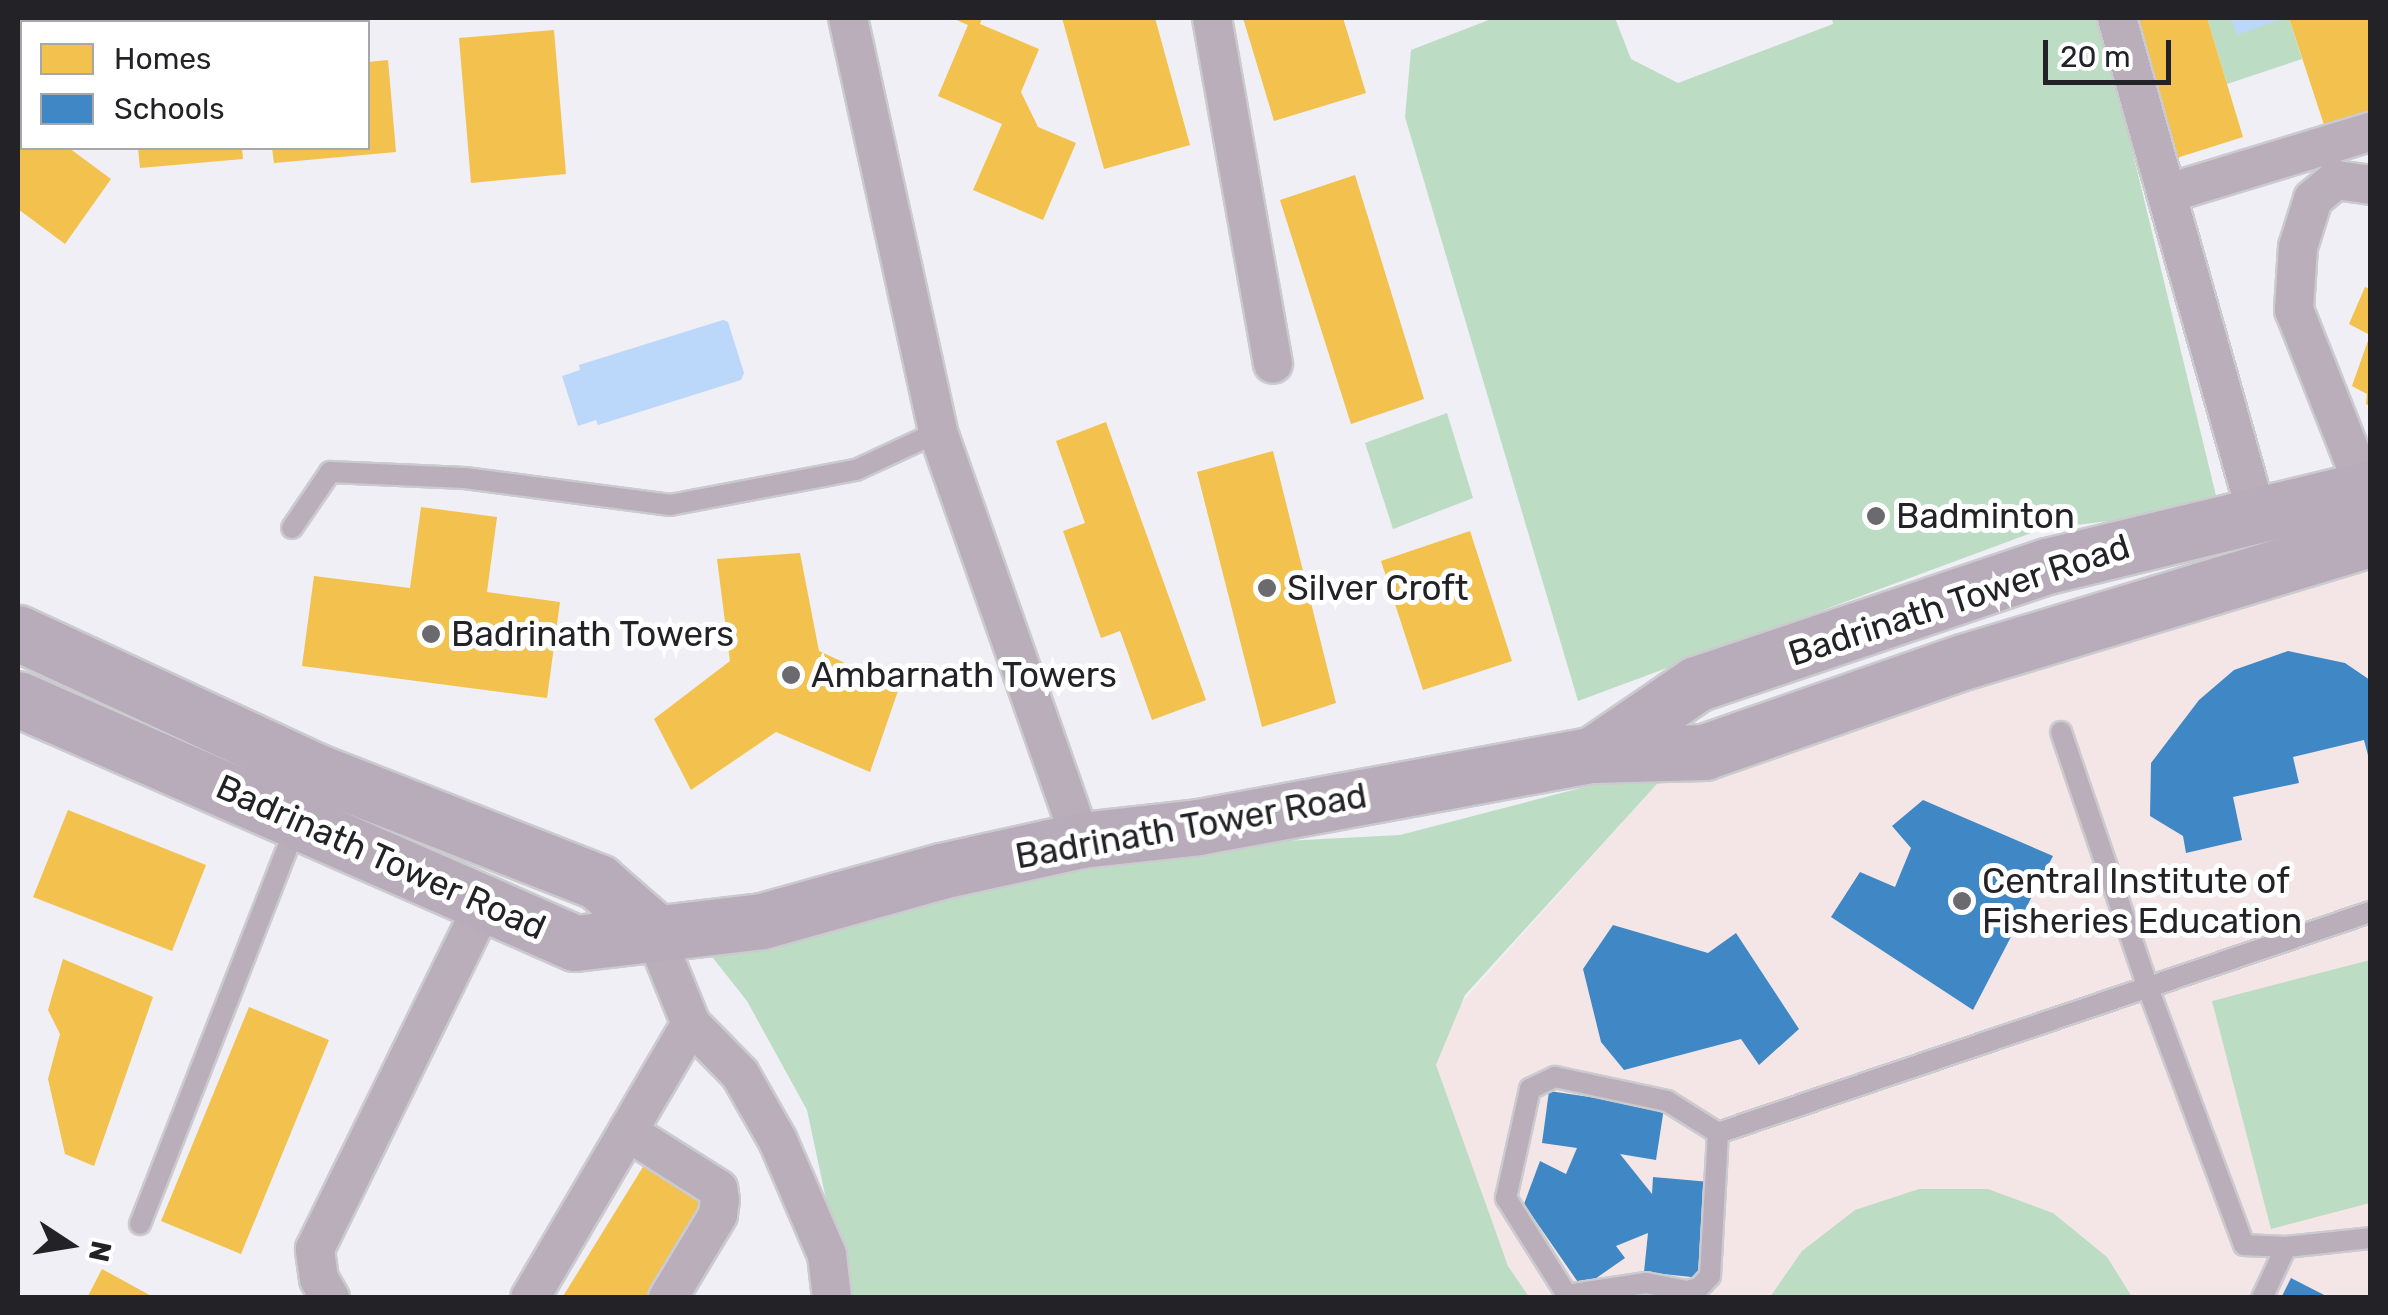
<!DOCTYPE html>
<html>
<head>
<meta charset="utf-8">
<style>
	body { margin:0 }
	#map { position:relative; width:2388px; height:1315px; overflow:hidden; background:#efeff5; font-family:Rubik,sans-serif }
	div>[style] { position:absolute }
	.education>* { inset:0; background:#f4e6e6 }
	.green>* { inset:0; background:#bcddc4 }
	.water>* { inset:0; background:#bbd7f9 }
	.homes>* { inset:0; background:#f2c14e }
	.schools>* { inset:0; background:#3f88c5 }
	.roads { filter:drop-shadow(2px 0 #cbcbcf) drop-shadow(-2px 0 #cbcbcf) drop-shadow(0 2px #cbcbcf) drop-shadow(0 -2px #cbcbcf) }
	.lane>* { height:20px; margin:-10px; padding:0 10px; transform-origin:10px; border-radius:10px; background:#b9aeba }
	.street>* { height:38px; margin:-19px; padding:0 19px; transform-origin:19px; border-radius:19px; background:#b9aeba }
	.secondary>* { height:55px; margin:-27.5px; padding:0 27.5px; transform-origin:27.5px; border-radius:27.5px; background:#b8acba }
	.dots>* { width:28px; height:28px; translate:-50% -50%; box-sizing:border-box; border:5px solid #fff; border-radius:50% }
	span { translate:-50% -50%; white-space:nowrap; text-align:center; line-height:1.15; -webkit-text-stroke:10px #fff; paint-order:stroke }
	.poi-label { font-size:35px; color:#232327 }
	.left { translate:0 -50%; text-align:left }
	.street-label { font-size:35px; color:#232327 }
	.frame { position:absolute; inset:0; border:20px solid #232327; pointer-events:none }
	.legend { position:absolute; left:20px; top:20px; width:350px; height:130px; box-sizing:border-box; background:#fff; border:2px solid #a7a7a9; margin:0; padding:12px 18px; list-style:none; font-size:30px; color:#232327 }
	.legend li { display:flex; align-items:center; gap:20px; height:50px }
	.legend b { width:50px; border:2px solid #a7a7a9 }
	.north { position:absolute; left:20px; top:1195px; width:100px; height:100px; -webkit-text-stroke:8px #fff; paint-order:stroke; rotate:102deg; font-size:28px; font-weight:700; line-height:40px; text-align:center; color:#232327 }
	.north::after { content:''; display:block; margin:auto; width:35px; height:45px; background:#232327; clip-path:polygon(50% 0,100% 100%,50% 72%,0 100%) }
	.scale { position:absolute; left:2043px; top:40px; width:128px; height:45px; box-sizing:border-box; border:5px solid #232327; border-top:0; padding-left:12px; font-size:30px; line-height:35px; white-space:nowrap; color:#232327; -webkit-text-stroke:8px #fff; paint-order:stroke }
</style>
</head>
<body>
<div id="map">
	<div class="education">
		<div style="clip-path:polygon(2370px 561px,2370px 1297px,1520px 1297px,1433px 1069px,1444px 1023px,1662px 778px)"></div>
	</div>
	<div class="green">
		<div style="clip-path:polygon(1494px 18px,1615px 18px,1631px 59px,1678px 83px,1833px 24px,1832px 18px,2100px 18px,2219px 508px,2042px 529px,1578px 701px,1405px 117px,1411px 50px)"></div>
		<div style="clip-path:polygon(2207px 18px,2289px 18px,2302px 59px,2227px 84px)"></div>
		<div style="clip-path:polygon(1447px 413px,1473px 498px,1393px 529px,1365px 443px)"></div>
		<div style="clip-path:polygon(1676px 763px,1465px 995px,1436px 1065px,1508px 1266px,1529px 1297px,841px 1297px,843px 1279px,807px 1110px,747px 1001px,690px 929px,1049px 833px,1247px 843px,1400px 835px)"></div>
		<div style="clip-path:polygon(2370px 960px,2370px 1203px,2271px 1229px,2212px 1001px)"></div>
		<div style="clip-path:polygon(1919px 1189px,1988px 1189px,2053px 1213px,2107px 1257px,2132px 1297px,1770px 1297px,1802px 1251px,1855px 1210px)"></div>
	</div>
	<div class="water">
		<div style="clip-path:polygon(2231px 18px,2278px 18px,2279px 20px,2237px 35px)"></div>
		<div style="clip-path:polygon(723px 320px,728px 322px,744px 373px,741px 380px,598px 425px,596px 420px,578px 426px,562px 376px,580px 370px,579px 365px)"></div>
	</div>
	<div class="homes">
		<div style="clip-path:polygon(952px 18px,982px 18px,980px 24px,1039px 49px,1021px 92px,1038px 127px,1076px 143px,1043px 220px,973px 190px,1002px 124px,938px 96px,968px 25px)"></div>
		<div style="clip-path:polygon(1062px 18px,1155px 18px,1190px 145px,1104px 169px)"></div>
		<div style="clip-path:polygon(1243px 18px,1343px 18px,1366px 93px,1274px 121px)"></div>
		<div style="clip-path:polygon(2125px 18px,2207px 18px,2243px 137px,2167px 161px)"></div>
		<div style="clip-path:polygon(2289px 18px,2370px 18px,2370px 117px,2327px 134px)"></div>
		<div style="clip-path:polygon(554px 30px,566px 174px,471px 183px,459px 38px)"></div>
		<div style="clip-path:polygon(388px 60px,396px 152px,274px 163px,272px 148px,368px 148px,368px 62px)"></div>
		<div style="clip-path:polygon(18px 110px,22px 113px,22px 148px,69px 148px,111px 179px,65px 244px,18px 209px)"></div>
		<div style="clip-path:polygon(138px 148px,242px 148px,243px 159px,140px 168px)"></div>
		<div style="clip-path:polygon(1355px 175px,1424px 399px,1351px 424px,1280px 200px)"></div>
		<div style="clip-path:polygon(2365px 287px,2370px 289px,2370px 406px,2366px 404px,2367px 394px,2352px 386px,2370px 335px,2349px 324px)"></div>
		<div style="clip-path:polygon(1106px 422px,1206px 700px,1152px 720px,1120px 631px,1101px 638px,1063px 531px,1085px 523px,1056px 441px)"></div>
		<div style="clip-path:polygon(1273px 451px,1336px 703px,1262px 727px,1197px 472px)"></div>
		<div style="clip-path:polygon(421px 507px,497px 517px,487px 592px,560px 602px,547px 698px,302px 666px,314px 576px,410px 588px)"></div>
		<div style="clip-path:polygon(1470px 531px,1512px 661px,1423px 690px,1381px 561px)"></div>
		<div style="clip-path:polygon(800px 553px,819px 651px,899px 688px,870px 772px,776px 732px,691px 790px,654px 719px,730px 661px,717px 559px)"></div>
		<div style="clip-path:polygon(68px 810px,206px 865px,172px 951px,33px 897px)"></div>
		<div style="clip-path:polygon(63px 959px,153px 997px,94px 1166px,65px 1154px,48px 1079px,60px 1034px,48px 1010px)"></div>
		<div style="clip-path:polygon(249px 1007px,329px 1040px,241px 1254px,161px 1221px)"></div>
		<div style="clip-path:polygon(646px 1162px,711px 1203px,653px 1298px,562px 1298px)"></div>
		<div style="clip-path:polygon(102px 1269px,155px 1298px,87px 1298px)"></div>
	</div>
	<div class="schools">
		<div style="clip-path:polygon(2288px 651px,2345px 663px,2370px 680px,2370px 763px,2364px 740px,2293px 757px,2299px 783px,2233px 797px,2242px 840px,2186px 853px,2183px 836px,2150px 816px,2151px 763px,2199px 700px,2234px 670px)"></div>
		<div style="clip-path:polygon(1923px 800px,2053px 856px,1973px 1010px,1831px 917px,1860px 872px,1895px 887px,1911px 848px,1892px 826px)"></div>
		<div style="clip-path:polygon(1613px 925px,1708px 953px,1736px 933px,1799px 1029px,1759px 1065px,1741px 1039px,1624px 1070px,1601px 1042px,1583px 969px)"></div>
		<div style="clip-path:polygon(1549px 1091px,1664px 1108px,1656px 1160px,1620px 1154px,1652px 1194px,1653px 1177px,1710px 1182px,1701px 1278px,1644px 1272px,1648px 1233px,1616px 1246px,1625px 1258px,1582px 1288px,1524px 1204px,1540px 1161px,1566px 1174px,1577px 1148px,1542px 1143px)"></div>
		<div style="clip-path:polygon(2291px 1278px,2330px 1298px,2281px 1298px)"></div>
	</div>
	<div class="roads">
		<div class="lane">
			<div style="left:292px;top:528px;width:68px;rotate:-55.8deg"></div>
			<div style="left:330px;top:472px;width:135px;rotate:2.5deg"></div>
			<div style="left:465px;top:478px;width:207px;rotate:7.5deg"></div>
			<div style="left:670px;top:505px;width:189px;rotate:-10.7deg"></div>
			<div style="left:856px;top:470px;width:90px;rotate:-24.9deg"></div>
			<div style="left:2061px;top:732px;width:270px;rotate:71.2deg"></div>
			<div style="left:2148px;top:988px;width:274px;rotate:69.5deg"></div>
			<div style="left:2244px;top:1245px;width:42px;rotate:2.7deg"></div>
			<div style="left:2286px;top:1247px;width:84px;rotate:-6.1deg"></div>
			<div style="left:1718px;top:1133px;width:143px;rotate:93.2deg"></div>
			<div style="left:1710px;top:1276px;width:16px;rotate:133deg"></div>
			<div style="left:1699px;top:1288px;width:12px;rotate:166deg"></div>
			<div style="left:1687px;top:1291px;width:42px;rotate:-169deg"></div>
			<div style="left:1646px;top:1283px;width:80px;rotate:171.4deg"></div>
			<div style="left:1567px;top:1295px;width:115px;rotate:-122.2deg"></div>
			<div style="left:1506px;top:1198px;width:112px;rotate:-77.6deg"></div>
			<div style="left:1530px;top:1089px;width:28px;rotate:-26deg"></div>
			<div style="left:1555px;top:1077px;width:115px;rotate:12.1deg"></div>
			<div style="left:1667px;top:1101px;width:60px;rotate:32.1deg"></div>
			<div style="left:1718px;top:1133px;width:688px;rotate:-18.72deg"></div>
			<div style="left:140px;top:1224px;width:433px;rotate:-68.6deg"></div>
			<div style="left:2262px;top:1298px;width:56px;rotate:-64.8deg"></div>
		</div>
		<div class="street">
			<div style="left:55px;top:18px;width:4px;rotate:76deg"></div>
			<div style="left:848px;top:18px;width:424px;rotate:77.7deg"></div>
			<div style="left:938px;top:432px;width:432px;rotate:70.7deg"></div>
			<div style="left:1212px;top:18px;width:351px;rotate:80deg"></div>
			<div style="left:2117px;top:18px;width:513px;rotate:74.28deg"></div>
			<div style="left:249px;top:22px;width:43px;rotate:-5.3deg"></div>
			<div style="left:2169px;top:193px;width:210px;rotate:-16.9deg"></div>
			<div style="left:2365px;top:489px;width:193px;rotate:-111.6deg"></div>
			<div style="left:2294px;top:310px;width:63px;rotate:-86.4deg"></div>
			<div style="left:2298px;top:247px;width:50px;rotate:-72.6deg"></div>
			<div style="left:2313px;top:199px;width:30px;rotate:-40deg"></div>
			<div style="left:2336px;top:180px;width:34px;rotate:8deg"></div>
			<div style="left:653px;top:930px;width:101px;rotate:68deg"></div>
			<div style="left:691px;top:1024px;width:70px;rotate:45.6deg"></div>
			<div style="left:740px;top:1074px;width:77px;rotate:60.4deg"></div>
			<div style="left:778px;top:1141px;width:124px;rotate:66.7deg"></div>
			<div style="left:827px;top:1255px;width:43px;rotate:83.4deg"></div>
			<div style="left:628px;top:1132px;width:107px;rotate:32.3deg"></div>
			<div style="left:718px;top:1189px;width:11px;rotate:80deg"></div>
			<div style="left:720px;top:1200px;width:15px;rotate:98deg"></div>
			<div style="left:718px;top:1215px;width:97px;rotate:121.1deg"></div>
			<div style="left:330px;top:1298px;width:22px;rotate:-120deg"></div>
			<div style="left:319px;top:1279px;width:30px;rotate:-98deg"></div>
			<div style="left:315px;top:1249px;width:359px;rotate:-63.9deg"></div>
			<div style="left:473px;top:927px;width:25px;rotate:-76deg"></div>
			<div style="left:530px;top:1298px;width:318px;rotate:-59.6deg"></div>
		</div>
		<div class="secondary">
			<div style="left:18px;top:633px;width:327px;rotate:24.9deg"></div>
			<div style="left:315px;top:771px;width:304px;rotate:21.4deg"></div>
			<div style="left:598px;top:882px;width:73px;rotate:41.1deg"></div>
			<div style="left:18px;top:699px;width:608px;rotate:23.66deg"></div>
			<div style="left:575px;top:943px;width:188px;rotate:-6.7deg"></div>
			<div style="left:762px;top:921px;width:186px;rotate:-15.6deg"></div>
			<div style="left:941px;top:871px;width:143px;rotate:-12.5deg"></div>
			<div style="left:1081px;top:840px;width:118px;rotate:-6.3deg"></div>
			<div style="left:1198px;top:827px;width:401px;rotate:-10.4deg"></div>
			<div style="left:1592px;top:755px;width:126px;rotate:-34.3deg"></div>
			<div style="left:1696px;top:684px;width:370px;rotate:-18.6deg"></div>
			<div style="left:2047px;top:566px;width:332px;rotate:-13.6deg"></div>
			<div style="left:1592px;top:755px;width:112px;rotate:-1.5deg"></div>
			<div style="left:1704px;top:752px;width:277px;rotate:-19.2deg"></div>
			<div style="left:1966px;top:661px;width:422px;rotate:-16.8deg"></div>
		</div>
	</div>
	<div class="dots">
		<div style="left:1876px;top:516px;background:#6a6a6f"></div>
		<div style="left:1267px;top:588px;background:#6a6a6f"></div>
		<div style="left:431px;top:634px;background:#6a6a6f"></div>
		<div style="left:791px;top:675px;background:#6a6a6f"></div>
		<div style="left:1962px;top:901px;background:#6a6a6f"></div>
	</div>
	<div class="poi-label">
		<span class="left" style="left:1896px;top:516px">Badminton</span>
		<span class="left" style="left:1287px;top:588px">Silver Croft</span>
		<span class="left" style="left:451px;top:634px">Badrinath Towers</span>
		<span class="left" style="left:811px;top:675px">Ambarnath Towers</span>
		<span class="left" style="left:1982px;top:901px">Central Institute of<br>Fisheries Education</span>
	</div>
	<div class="street-label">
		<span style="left:1959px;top:600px;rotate:-18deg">Badrinath Tower Road</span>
		<span style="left:1191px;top:826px;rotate:-10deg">Badrinath Tower Road</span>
		<span style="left:381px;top:857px;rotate:24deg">Badrinath Tower Road</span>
	</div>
	<div class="frame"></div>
	<ul class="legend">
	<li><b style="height:28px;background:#f2c14e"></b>Homes</li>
	<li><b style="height:28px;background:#3f88c5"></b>Schools</li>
	</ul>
	<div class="north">N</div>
	<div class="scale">20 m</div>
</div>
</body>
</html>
